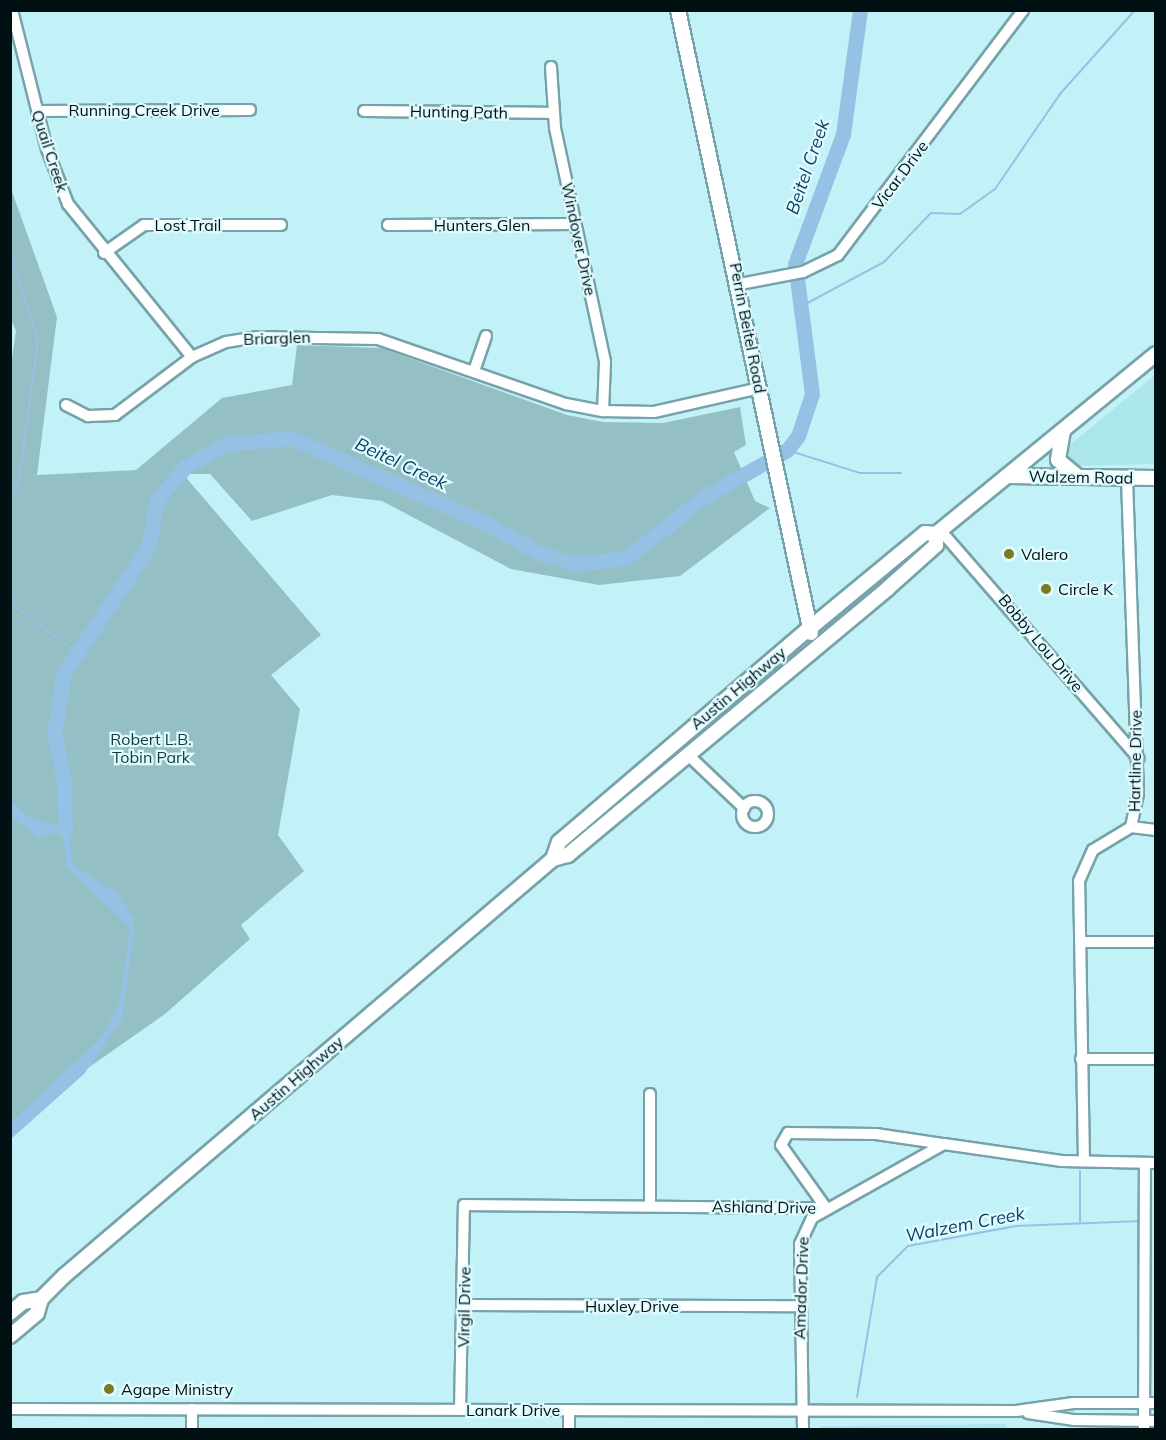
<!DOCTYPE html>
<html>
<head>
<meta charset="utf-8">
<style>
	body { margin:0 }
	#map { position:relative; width:1166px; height:1440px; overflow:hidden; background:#c2f2f8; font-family:Mulish,sans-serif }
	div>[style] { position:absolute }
	.built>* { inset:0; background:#ace6ed }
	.green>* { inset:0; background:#94c0c5 }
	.water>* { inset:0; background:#95c1e5 }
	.stream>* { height:2px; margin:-1px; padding:0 1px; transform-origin:1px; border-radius:1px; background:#95c1e5 }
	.river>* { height:15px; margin:-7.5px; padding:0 7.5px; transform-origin:7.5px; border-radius:7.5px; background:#95c1e5 }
	.roads { filter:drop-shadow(2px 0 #76a3a9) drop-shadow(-2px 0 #76a3a9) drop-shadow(0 2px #76a3a9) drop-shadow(0 -2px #76a3a9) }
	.minor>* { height:10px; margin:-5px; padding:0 5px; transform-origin:5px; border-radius:5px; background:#fff }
	.minor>.ring { margin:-5px; padding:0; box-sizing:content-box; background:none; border:10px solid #fff; border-radius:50% }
	.major>* { height:14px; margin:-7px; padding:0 7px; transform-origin:7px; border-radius:7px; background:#fff }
	.dots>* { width:16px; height:16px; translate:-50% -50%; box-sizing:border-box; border:3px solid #dffbff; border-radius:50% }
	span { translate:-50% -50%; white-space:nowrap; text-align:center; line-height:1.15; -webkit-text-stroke:4.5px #dffbff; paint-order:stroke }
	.street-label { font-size:16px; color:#011012 }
	.poi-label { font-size:16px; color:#011012 }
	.left { translate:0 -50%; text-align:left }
	.park-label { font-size:16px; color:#16383c }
	.water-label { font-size:18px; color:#0c3f62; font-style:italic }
	.frame { position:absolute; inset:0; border:12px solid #011012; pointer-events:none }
</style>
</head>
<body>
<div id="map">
	<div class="built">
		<div style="clip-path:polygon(1155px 375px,1155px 464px,1074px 466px,1066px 448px)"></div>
		<div style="clip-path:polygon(1007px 1424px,1007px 1430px,821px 1429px,821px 1426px)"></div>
	</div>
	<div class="green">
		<div style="clip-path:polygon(10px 186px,57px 317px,37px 475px,136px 470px,222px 398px,292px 385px,297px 345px,381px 348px,567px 415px,603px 422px,663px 423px,740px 407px,746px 445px,734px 452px,755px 501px,770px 508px,680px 576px,599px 585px,511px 569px,382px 501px,332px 495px,252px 521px,210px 474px,183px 474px,321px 635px,271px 675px,300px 709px,278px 835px,304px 871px,241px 925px,250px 939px,165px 1014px,11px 1122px,10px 372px,16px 331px,10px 317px)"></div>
	</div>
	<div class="water">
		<div style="clip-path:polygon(10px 800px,29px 817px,69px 829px,72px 864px,117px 893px,135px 920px,122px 1019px,84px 1074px,11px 1139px,11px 1122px,101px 1038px,119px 1005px,130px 928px,67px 867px,62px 831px,38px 838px,11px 816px)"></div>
	</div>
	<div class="stream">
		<div style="left:10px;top:254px;width:91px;rotate:72.2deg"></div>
		<div style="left:38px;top:341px;width:142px;rotate:97.7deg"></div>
		<div style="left:19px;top:482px;width:19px;rotate:118deg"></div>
		<div style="left:800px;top:307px;width:95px;rotate:-28.2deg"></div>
		<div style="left:884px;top:262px;width:68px;rotate:-46.2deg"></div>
		<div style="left:931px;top:213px;width:29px;rotate:2deg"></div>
		<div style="left:960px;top:214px;width:43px;rotate:-35.5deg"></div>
		<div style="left:995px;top:189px;width:115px;rotate:-55.6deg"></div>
		<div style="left:1060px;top:94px;width:113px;rotate:-48.2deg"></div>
		<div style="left:787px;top:450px;width:77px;rotate:17.5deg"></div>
		<div style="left:860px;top:473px;width:41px"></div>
		<div style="left:10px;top:603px;width:81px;rotate:36.4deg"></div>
		<div style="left:1080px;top:1222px;width:51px;rotate:-90deg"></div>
		<div style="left:857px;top:1397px;width:122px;rotate:-80.5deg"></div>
		<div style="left:877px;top:1277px;width:44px;rotate:-45deg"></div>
		<div style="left:908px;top:1246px;width:110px;rotate:-10.5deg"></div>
		<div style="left:1016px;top:1226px;width:125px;rotate:-2.3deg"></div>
	</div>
	<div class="river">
		<div style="left:795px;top:264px;width:139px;rotate:-69.7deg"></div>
		<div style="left:843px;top:134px;width:125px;rotate:-82.2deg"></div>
		<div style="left:65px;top:830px;width:50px;rotate:-91.1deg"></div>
		<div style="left:64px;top:780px;width:47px;rotate:-102.3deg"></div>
		<div style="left:54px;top:734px;width:63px;rotate:-80.8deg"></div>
		<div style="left:64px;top:672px;width:135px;rotate:-55.8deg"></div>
		<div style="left:140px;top:560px;width:21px;rotate:-62deg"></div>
		<div style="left:150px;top:541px;width:40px;rotate:-81.5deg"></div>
		<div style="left:156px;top:501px;width:45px;rotate:-49.5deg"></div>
		<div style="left:185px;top:467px;width:47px;rotate:-29.3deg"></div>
		<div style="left:226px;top:444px;width:65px;rotate:-5.3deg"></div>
		<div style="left:291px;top:438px;width:213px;rotate:23.6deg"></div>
		<div style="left:486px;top:523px;width:63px;rotate:29.4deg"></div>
		<div style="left:541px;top:554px;width:35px;rotate:16deg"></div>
		<div style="left:575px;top:564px;width:51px;rotate:-6.7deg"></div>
		<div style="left:626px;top:558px;width:99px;rotate:-38deg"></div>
		<div style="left:704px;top:497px;width:95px;rotate:-29.5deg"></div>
		<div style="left:787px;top:450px;width:18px;rotate:-52deg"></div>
		<div style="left:798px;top:436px;width:44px;rotate:-71.6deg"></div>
		<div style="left:812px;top:394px;width:116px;rotate:-97.4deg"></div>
	</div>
	<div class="roads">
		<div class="minor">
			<div style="left:12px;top:10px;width:143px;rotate:75.9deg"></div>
			<div style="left:47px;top:149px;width:59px;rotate:69.1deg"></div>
			<div style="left:68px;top:204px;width:197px;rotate:51deg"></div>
			<div style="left:551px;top:67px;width:61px;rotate:86.2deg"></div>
			<div style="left:555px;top:128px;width:239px;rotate:77.9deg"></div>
			<div style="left:605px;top:362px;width:49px;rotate:92.3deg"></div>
			<div style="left:37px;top:111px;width:213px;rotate:-0.3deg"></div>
			<div style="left:364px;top:111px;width:189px;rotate:0.6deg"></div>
			<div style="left:388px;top:225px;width:187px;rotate:-0.3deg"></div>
			<div style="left:104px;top:253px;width:49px;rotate:-35deg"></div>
			<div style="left:144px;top:225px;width:137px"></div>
			<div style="left:740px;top:284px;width:64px;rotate:-10.8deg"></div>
			<div style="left:803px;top:272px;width:39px;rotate:-26deg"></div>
			<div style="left:838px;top:255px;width:307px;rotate:-52.9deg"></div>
			<div style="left:474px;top:371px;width:37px;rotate:-71deg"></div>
			<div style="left:66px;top:405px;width:25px;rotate:27deg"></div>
			<div style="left:88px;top:416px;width:27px;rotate:-2deg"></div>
			<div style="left:115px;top:415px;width:96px;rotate:-37deg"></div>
			<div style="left:192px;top:357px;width:37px;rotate:-24deg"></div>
			<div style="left:226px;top:342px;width:31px;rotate:-9deg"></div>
			<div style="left:257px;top:337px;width:121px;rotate:0.9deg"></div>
			<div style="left:378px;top:339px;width:199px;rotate:19.1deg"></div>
			<div style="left:566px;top:404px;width:38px;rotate:11deg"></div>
			<div style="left:603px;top:411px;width:51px;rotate:1.1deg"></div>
			<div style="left:654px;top:412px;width:109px;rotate:-12.8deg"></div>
			<div style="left:941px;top:531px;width:301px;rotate:49deg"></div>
			<div style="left:687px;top:754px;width:79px;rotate:43.5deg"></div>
			<div class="ring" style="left:742px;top:801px;width:16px;height:16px"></div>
			<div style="left:1131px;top:827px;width:25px;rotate:7deg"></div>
			<div style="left:1080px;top:942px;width:76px"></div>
			<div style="left:1081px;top:1059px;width:75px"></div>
			<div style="left:1084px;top:1161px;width:280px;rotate:-91deg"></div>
			<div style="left:1079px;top:881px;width:34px;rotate:-66deg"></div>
			<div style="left:1093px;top:850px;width:44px;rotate:-31.2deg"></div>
			<div style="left:1131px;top:827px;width:34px;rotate:-78deg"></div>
			<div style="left:1138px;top:794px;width:317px;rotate:-92deg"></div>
			<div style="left:650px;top:1205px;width:111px;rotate:-90deg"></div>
			<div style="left:826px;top:1208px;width:77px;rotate:-125.5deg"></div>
			<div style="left:781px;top:1145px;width:14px;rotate:-60deg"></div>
			<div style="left:788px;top:1133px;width:88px;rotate:0.7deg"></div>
			<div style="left:876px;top:1134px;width:69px;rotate:8.4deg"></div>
			<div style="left:466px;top:1305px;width:332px;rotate:0.2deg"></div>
			<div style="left:10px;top:1409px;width:1006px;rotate:0.11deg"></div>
			<div style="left:1016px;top:1411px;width:58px;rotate:-8deg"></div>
			<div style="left:1073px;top:1403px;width:83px"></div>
			<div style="left:460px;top:1410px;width:205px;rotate:-88.9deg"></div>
			<div style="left:464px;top:1205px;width:362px;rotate:0.5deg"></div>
			<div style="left:1028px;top:1413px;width:47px;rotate:8.7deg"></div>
			<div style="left:1074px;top:1420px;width:82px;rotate:0.7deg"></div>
			<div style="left:192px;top:1430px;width:21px;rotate:-90deg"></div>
			<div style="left:569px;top:1430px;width:20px;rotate:-90deg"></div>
			<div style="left:803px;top:1430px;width:186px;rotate:-90.9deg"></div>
			<div style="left:800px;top:1244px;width:29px;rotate:-65deg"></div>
			<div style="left:812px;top:1218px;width:151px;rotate:-29.3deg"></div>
			<div style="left:944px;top:1144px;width:119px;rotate:8.2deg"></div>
			<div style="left:1062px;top:1161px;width:94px;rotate:1.2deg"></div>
			<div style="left:1144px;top:1430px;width:267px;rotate:-89.8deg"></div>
		</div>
		<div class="major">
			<div style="left:678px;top:10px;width:637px;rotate:77.95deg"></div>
			<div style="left:1063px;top:431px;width:29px;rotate:100deg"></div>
			<div style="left:1058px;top:460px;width:26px;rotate:40deg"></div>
			<div style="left:1007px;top:476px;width:149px;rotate:0.8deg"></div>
			<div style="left:553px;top:859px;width:18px;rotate:-71deg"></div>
			<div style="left:559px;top:842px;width:330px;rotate:-40.5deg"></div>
			<div style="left:810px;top:628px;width:149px;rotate:-39.6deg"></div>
			<div style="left:925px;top:533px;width:11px;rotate:5deg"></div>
			<div style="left:936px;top:534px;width:284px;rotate:-39.3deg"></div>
			<div style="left:10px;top:1313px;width:17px;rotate:-40deg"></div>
			<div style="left:23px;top:1302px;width:18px;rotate:-9deg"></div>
			<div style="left:10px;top:1336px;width:35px;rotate:-40deg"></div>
			<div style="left:37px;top:1313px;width:15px;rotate:-74deg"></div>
			<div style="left:41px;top:1299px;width:33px;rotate:-45deg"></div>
			<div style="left:64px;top:1276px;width:643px;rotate:-40.46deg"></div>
			<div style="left:553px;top:859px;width:16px;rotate:-15deg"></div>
			<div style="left:568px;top:855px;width:415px;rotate:-39.8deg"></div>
			<div style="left:887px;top:589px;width:66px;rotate:-41.9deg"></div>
			<div style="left:936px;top:545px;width:11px;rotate:-90deg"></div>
		</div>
	</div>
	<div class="dots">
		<div style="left:1009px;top:554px;background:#797a21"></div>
		<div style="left:1046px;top:589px;background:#797a21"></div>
		<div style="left:109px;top:1389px;background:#797a21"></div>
	</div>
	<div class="street-label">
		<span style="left:144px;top:110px">Running Creek Drive</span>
		<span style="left:459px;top:112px;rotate:1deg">Hunting Path</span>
		<span style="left:50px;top:151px;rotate:72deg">Quail Creek</span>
		<span style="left:900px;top:175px;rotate:-53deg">Vicar Drive</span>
		<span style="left:188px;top:225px">Lost Trail</span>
		<span style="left:482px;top:225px">Hunters Glen</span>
		<span style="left:579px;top:239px;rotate:78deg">Windover Drive</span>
		<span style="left:748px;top:328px;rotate:79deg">Perrin Beitel Road</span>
		<span style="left:277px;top:338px;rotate:-2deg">Briarglen</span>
		<span style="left:1081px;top:477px;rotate:1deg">Walzem Road</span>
		<span style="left:1041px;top:643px;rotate:50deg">Bobby Lou Drive</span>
		<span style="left:738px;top:688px;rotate:-40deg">Austin Highway</span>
		<span style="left:1135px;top:761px;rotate:-89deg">Hartline Drive</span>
		<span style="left:296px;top:1078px;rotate:-41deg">Austin Highway</span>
		<span style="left:764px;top:1207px;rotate:1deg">Ashland Drive</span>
		<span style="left:801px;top:1288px;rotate:-88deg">Amador Drive</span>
		<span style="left:632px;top:1306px">Huxley Drive</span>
		<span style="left:464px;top:1307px;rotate:-89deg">Virgil Drive</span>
		<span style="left:513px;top:1410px">Lanark Drive</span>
	</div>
	<div class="poi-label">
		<span class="left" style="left:1021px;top:554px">Valero</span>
		<span class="left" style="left:1058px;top:589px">Circle K</span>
		<span class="left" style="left:121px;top:1389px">Agape Ministry</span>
	</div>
	<div class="park-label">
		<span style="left:151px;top:748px">Robert L.B.<br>Tobin Park</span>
	</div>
	<div class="water-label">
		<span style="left:808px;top:167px;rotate:-71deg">Beitel Creek</span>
		<span style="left:401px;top:464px;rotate:25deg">Beitel Creek</span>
		<span style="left:965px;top:1225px;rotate:-11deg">Walzem Creek</span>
	</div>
	<div class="frame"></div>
</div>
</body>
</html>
